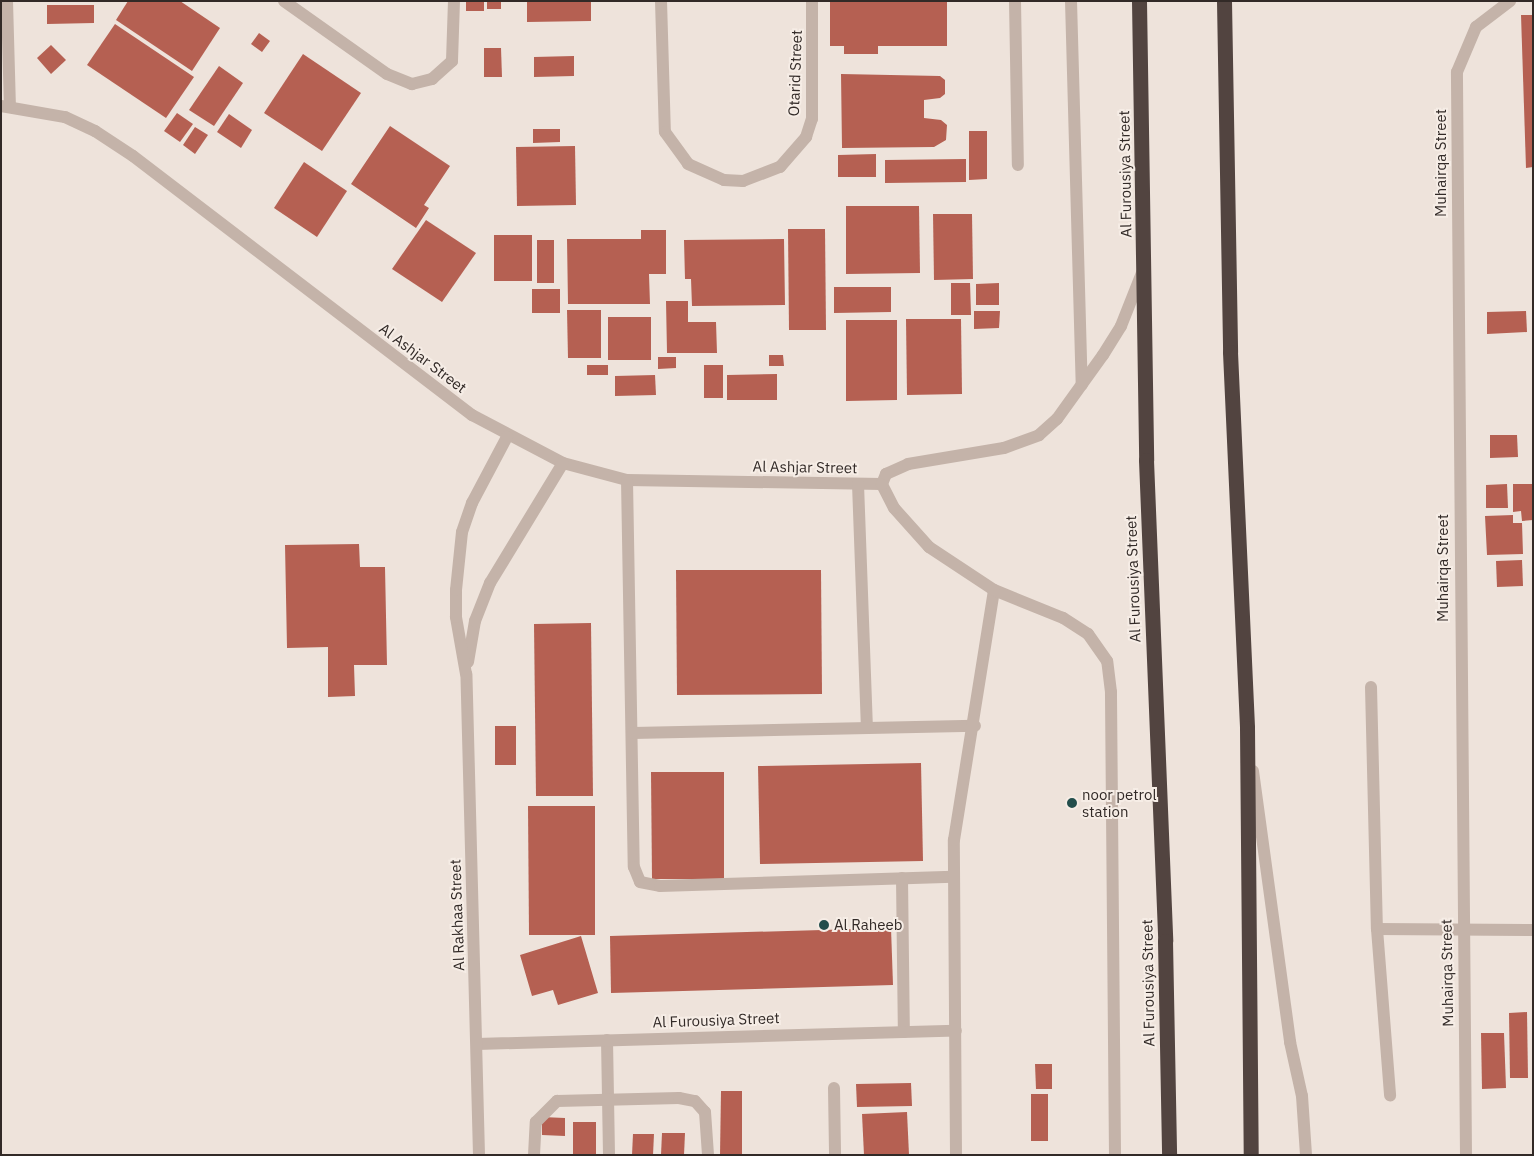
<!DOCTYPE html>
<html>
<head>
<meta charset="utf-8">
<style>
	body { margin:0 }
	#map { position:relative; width:1534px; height:1156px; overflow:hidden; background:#eee3db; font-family:"IBM Plex Sans",sans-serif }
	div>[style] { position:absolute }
	.building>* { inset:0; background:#b56052 }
	.minor>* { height:12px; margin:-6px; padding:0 6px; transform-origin:6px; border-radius:6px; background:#c4b3a9 }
	.highway>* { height:15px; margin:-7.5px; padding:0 7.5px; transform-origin:7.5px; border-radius:7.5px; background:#524440 }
	.dots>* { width:14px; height:14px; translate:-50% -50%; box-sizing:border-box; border:2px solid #f6ede6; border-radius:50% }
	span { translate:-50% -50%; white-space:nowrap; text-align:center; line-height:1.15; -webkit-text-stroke:4px #f6ede6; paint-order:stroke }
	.street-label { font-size:15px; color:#322a27 }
	.poi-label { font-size:15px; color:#322a27 }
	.left { translate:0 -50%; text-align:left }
	.frame { position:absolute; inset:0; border:2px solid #322a27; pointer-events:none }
</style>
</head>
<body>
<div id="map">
	<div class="building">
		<div style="clip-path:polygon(128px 1px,180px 1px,220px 28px,192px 71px,116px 20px)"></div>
		<div style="clip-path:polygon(466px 1px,484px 1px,484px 11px,466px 11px)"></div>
		<div style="clip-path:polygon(487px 1px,501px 1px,501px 9px,487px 9px)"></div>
		<div style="clip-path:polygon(527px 1px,591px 1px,591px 21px,527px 22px)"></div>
		<div style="clip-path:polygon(830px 1px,947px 1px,947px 46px,878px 46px,878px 54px,844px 54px,844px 46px,830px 46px)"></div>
		<div style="clip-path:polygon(47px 5px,94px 5px,94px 23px,47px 24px)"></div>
		<div style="clip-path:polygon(1521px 15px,1533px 15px,1533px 167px,1526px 168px)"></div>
		<div style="clip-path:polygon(115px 24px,194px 77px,166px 118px,87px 65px)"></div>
		<div style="clip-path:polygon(259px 33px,270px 41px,262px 52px,251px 44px)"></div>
		<div style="clip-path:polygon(51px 45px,66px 60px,51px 74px,37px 58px)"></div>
		<div style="clip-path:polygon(484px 48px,501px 48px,502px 77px,484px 77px)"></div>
		<div style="clip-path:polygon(303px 54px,361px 93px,322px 151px,264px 113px)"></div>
		<div style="clip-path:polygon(574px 56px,574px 76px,534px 77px,534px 57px)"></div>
		<div style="clip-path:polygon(219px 66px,243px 83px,214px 126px,189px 110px)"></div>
		<div style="clip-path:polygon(841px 74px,940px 76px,945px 80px,945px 94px,940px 98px,924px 100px,924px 118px,941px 120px,947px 125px,946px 140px,934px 147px,842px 148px)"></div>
		<div style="clip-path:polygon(177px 113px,193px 124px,180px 142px,164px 131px)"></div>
		<div style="clip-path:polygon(229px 114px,252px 130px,241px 148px,217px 132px)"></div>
		<div style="clip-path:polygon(390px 126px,450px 166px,424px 205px,429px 208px,416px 228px,351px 184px)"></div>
		<div style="clip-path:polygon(195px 127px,208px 135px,195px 154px,183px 145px)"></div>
		<div style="clip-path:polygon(533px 129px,560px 129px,560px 142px,533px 143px)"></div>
		<div style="clip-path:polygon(969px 131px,987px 131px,987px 179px,969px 180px)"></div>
		<div style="clip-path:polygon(575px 146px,576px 205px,517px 206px,516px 147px)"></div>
		<div style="clip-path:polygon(876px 154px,876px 177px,838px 177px,838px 155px)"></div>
		<div style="clip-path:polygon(966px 159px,966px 182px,885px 183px,885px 160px)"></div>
		<div style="clip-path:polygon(304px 162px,347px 191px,317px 237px,274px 208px)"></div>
		<div style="clip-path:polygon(846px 206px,919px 206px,920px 273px,846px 274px)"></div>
		<div style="clip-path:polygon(933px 214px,972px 214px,973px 279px,934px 280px)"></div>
		<div style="clip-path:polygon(426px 220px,476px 253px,442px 302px,392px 269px)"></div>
		<div style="clip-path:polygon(788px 229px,825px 229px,826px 330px,789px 330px)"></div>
		<div style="clip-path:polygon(641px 230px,666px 230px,666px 274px,649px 274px,650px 304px,568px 304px,567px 239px,641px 239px)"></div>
		<div style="clip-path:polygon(494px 235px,532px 235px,532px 281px,494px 281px)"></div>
		<div style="clip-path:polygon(784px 239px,785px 305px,692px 306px,691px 279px,685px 279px,684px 240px)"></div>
		<div style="clip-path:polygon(537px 240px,554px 240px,554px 283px,537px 283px)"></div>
		<div style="clip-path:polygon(951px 283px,970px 283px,971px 315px,951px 315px)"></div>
		<div style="clip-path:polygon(999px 283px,999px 305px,976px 305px,976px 284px)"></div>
		<div style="clip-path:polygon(834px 287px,891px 287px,891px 312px,834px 313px)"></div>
		<div style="clip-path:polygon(532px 289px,560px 289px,560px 313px,532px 313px)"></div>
		<div style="clip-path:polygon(666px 301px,688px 301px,688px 322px,716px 322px,717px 353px,667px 353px)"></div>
		<div style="clip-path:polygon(567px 310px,601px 310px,601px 358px,568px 358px)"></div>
		<div style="clip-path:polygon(974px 311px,1000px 311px,999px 328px,974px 329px)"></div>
		<div style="clip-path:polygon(1526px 311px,1527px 332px,1487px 334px,1487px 312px)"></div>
		<div style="clip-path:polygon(608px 317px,651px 317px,651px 360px,608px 360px)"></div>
		<div style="clip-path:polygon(906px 319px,961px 319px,962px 394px,907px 395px)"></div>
		<div style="clip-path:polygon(846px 320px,897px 320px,897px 400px,846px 401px)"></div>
		<div style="clip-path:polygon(769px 355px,783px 355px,784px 366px,769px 366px)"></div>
		<div style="clip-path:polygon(658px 357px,676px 357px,676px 368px,658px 369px)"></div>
		<div style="clip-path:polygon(587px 365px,608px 365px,608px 375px,587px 375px)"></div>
		<div style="clip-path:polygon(704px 365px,723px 365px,723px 398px,704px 398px)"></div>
		<div style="clip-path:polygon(777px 374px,777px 400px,727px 400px,727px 375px)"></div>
		<div style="clip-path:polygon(655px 375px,656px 395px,615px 396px,615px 376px)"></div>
		<div style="clip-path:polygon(1490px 435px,1517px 435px,1518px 457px,1490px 458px)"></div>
		<div style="clip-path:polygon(1507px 484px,1508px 508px,1486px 508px,1486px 485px)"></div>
		<div style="clip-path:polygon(1513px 484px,1533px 484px,1533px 520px,1522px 521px,1521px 511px,1513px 512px)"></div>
		<div style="clip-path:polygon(1513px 515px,1513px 523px,1522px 523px,1523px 554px,1487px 555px,1485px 516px)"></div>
		<div style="clip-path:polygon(359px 544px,360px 567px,385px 567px,387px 665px,354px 665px,355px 696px,328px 697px,328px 647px,287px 648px,285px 545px)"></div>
		<div style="clip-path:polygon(1522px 560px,1523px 586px,1497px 587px,1496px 561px)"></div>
		<div style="clip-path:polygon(676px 570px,821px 570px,822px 694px,677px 695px)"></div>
		<div style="clip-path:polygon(591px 623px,593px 796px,536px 796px,534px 624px)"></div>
		<div style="clip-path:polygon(495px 726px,516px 726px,516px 765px,495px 765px)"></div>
		<div style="clip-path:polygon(921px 763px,923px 861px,760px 864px,758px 766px)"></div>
		<div style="clip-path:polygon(651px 772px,724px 772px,724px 879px,652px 879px)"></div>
		<div style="clip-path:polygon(528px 806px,595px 806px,595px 935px,529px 935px)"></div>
		<div style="clip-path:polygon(891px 928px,893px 985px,611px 993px,610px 936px)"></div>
		<div style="clip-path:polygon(581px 936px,598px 993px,558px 1005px,553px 990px,532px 996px,520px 955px)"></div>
		<div style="clip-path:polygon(1527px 1012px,1528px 1078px,1510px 1078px,1509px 1013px)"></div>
		<div style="clip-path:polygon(1481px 1033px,1504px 1033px,1506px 1088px,1482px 1089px)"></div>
		<div style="clip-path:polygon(1035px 1064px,1052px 1064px,1052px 1089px,1036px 1089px)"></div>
		<div style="clip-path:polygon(911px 1083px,912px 1106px,857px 1107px,856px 1084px)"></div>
		<div style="clip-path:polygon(721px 1091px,742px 1091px,742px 1155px,720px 1155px)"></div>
		<div style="clip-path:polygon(1031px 1094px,1048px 1094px,1048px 1141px,1031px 1141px)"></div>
		<div style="clip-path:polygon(907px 1112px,909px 1155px,864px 1155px,862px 1114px)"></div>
		<div style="clip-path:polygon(542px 1117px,565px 1118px,565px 1136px,542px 1135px)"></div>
		<div style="clip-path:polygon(573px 1122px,596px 1122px,596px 1155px,573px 1155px)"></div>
		<div style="clip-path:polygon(662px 1133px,685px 1133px,684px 1155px,661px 1155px)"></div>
		<div style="clip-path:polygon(633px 1134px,654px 1134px,653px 1155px,632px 1155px)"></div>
	</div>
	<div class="minor">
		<div style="left:7px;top:1px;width:105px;rotate:88.4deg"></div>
		<div style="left:284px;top:1px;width:126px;rotate:35.3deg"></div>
		<div style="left:387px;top:74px;width:27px;rotate:22deg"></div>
		<div style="left:412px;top:84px;width:21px;rotate:-14deg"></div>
		<div style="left:432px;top:79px;width:27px;rotate:-42deg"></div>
		<div style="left:452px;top:61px;width:60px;rotate:-88.1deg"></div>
		<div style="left:661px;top:1px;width:131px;rotate:88.3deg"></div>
		<div style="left:665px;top:132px;width:39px;rotate:54deg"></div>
		<div style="left:688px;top:164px;width:39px;rotate:24deg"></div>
		<div style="left:724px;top:180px;width:19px;rotate:3deg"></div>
		<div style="left:743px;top:181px;width:40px;rotate:-21deg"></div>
		<div style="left:780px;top:167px;width:40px;rotate:-49deg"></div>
		<div style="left:806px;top:137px;width:19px;rotate:-72deg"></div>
		<div style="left:812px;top:119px;width:118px;rotate:-90deg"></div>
		<div style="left:1015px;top:1px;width:164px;rotate:89deg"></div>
		<div style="left:1071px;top:1px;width:384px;rotate:88.4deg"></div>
		<div style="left:1px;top:106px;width:65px;rotate:9.8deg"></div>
		<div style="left:65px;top:117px;width:33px;rotate:25deg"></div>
		<div style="left:95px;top:131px;width:45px;rotate:33.3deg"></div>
		<div style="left:133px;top:156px;width:427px;rotate:37.4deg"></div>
		<div style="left:472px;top:415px;width:103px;rotate:27.8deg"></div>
		<div style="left:563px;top:463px;width:66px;rotate:14.9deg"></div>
		<div style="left:627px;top:480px;width:255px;rotate:0.9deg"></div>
		<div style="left:627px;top:480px;width:387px;rotate:89deg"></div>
		<div style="left:634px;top:867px;width:16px;rotate:68deg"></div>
		<div style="left:640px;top:882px;width:20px;rotate:11deg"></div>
		<div style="left:660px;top:886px;width:293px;rotate:-1.8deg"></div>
		<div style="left:858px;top:484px;width:244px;rotate:87.9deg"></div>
		<div style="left:468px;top:662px;width:42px;rotate:-80.3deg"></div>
		<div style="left:475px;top:621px;width:41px;rotate:-68.5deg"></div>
		<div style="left:490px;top:583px;width:140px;rotate:-58.7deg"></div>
		<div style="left:1371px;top:687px;width:242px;rotate:88.6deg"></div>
		<div style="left:1377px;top:929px;width:156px;rotate:0.4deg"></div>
		<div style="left:633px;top:733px;width:342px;rotate:-1.2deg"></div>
		<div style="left:1253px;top:771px;width:274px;rotate:82.2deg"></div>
		<div style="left:1290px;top:1042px;width:55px;rotate:77.5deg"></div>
		<div style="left:1302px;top:1096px;width:59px;rotate:86.1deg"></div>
		<div style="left:902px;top:878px;width:154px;rotate:89.3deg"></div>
		<div style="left:1377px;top:929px;width:167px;rotate:85.5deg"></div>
		<div style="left:607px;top:1040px;width:115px;rotate:89deg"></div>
		<div style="left:477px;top:1044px;width:479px;rotate:-1.6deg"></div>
		<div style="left:834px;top:1088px;width:67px;rotate:89.1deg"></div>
		<div style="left:479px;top:1155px;width:481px;rotate:-91.5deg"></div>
		<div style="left:466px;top:674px;width:58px;rotate:-100deg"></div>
		<div style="left:456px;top:617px;width:27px;rotate:-90deg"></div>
		<div style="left:456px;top:590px;width:58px;rotate:-84.1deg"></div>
		<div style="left:462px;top:532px;width:31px;rotate:-71deg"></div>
		<div style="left:472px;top:503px;width:75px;rotate:-62.1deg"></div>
		<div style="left:534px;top:1155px;width:33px;rotate:-87deg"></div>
		<div style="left:536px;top:1122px;width:30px;rotate:-45deg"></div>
		<div style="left:557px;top:1101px;width:122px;rotate:-1.4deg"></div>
		<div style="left:679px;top:1098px;width:16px;rotate:11deg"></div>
		<div style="left:695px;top:1101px;width:15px;rotate:48deg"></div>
		<div style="left:705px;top:1112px;width:43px;rotate:86deg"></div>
		<div style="left:956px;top:1155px;width:315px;rotate:-90.4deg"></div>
		<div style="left:954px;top:840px;width:253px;rotate:-80.9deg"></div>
		<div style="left:1115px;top:1155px;width:463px;rotate:-90.5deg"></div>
		<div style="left:1111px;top:692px;width:31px;rotate:-97deg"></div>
		<div style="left:1107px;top:661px;width:33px;rotate:-125deg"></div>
		<div style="left:1088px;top:634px;width:30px;rotate:-147deg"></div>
		<div style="left:1063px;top:618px;width:74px;rotate:-157.9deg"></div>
		<div style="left:994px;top:590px;width:78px;rotate:-146.5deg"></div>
		<div style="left:929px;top:547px;width:52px;rotate:-131.9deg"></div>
		<div style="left:894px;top:508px;width:27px;rotate:-117deg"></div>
		<div style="left:882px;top:484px;width:11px;rotate:-68deg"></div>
		<div style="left:886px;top:474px;width:24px;rotate:-24deg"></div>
		<div style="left:908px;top:464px;width:97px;rotate:-9.5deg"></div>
		<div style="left:1004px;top:448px;width:37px;rotate:-20deg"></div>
		<div style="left:1039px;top:435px;width:24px;rotate:-42deg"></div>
		<div style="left:1057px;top:419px;width:79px;rotate:-54.3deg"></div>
		<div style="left:1103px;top:355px;width:34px;rotate:-58deg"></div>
		<div style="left:1121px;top:326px;width:57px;rotate:-68.4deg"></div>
		<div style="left:1466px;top:1155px;width:1083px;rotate:-90.48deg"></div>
		<div style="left:1457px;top:72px;width:49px;rotate:-67.1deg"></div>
		<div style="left:1476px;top:27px;width:43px;rotate:-37.4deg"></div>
	</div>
	<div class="highway">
		<div style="left:1139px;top:1px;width:459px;rotate:89.1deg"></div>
		<div style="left:1146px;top:460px;width:481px;rotate:87.7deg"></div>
		<div style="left:1165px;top:941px;width:214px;rotate:88.9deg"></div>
		<div style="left:1224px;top:1px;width:351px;rotate:89deg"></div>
		<div style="left:1230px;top:352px;width:376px;rotate:87.4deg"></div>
		<div style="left:1247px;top:728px;width:427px;rotate:89.5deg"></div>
	</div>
	<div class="dots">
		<div style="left:1072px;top:803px;background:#234e4c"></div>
		<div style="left:824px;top:925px;background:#234e4c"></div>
	</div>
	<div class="street-label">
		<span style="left:795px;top:73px;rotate:-88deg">Otarid Street</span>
		<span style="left:1441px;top:163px;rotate:-90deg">Muhairqa Street</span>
		<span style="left:1125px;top:174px;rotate:-91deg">Al Furousiya Street</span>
		<span style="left:423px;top:358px;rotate:37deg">Al Ashjar Street</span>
		<span style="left:805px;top:467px;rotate:1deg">Al Ashjar Street</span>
		<span style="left:1443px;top:568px;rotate:-90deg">Muhairqa Street</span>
		<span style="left:1133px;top:579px;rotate:-92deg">Al Furousiya Street</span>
		<span style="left:457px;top:915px;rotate:-92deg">Al Rakhaa Street</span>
		<span style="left:1447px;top:973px;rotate:-91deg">Muhairqa Street</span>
		<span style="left:1148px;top:983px;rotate:-91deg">Al Furousiya Street</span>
		<span style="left:716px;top:1020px;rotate:-2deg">Al Furousiya Street</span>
	</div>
	<div class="poi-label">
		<span class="left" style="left:1082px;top:803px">noor petrol<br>station</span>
		<span class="left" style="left:834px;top:925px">Al Raheeb</span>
	</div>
	<div class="frame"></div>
</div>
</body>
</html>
